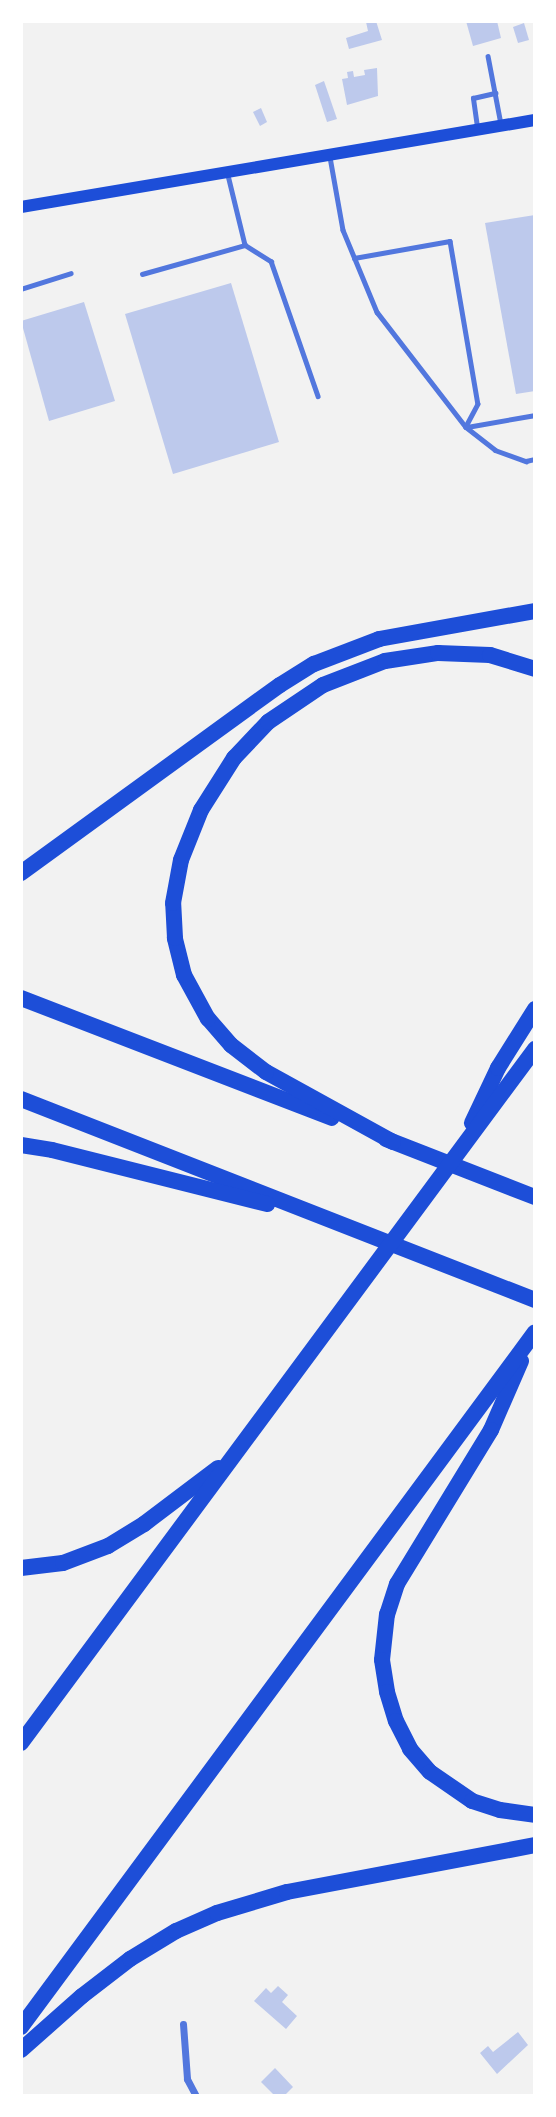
<!DOCTYPE html>
<html>
<head>
<meta charset="utf-8">
<style>
	body { margin:0 }
	#map { position:relative; width:556px; height:2117px; overflow:hidden; background:#f2f2f2; font-family:"Public Sans",sans-serif }
	div>[style] { position:absolute }
	.building>* { inset:0; background:#bdc9ec }
	.service>* { height:4.5px; margin:-2.25px; padding:0 2.25px; transform-origin:2.25px; border-radius:2.25px; background:#5277de }
	.minor>* { height:7px; margin:-3.5px; padding:0 3.5px; transform-origin:3.5px; border-radius:3.5px; background:#5277de }
	.secondary>* { height:12px; margin:-6px; padding:0 6px; transform-origin:6px; border-radius:6px; background:#1d4ed8 }
	.motorway>* { height:16px; margin:-8px; padding:0 8px; transform-origin:8px; border-radius:8px; background:#1d4ed8 }
	span { translate:-50% -50%; white-space:nowrap; text-align:center; line-height:1.15; -webkit-text-stroke:6px #fff; paint-order:stroke }
	.frame { position:absolute; inset:0; border:23px solid #fff; pointer-events:none }
</style>
</head>
<body>
<div id="map">
	<div class="building">
		<div style="clip-path:polygon(376px 21px,382px 40px,349px 49px,346px 38px,368px 31px,366px 22px)"></div>
		<div style="clip-path:polygon(466px 21px,497px 21px,501px 38px,473px 46px)"></div>
		<div style="clip-path:polygon(524px 23px,529px 40px,518px 43px,513px 27px)"></div>
		<div style="clip-path:polygon(377px 68px,378px 96px,347px 105px,342px 79px,348px 78px,347px 72px,353px 71px,354px 77px,365px 75px,364px 70px)"></div>
		<div style="clip-path:polygon(324px 81px,337px 119px,327px 122px,315px 85px)"></div>
		<div style="clip-path:polygon(261px 108px,267px 122px,260px 126px,253px 112px)"></div>
		<div style="clip-path:polygon(535px 215px,535px 391px,516px 394px,485px 223px)"></div>
		<div style="clip-path:polygon(231px 283px,279px 442px,173px 474px,125px 314px)"></div>
		<div style="clip-path:polygon(84px 302px,115px 401px,49px 421px,21px 321px)"></div>
		<div style="clip-path:polygon(278px 1986px,288px 1995px,282px 2002px,297px 2016px,286px 2029px,254px 2001px,266px 1988px,271px 1993px)"></div>
		<div style="clip-path:polygon(518px 2032px,528px 2045px,497px 2074px,480px 2053px,488px 2046px,493px 2052px)"></div>
		<div style="clip-path:polygon(275px 2068px,293px 2087px,284px 2096px,275px 2096px,261px 2082px)"></div>
	</div>
	<div class="service">
		<div style="left:488px;top:56px;width:69px;rotate:79.2deg"></div>
		<div style="left:477px;top:127px;width:29px;rotate:-98deg"></div>
		<div style="left:473px;top:98px;width:23px;rotate:-13deg"></div>
		<div style="left:330px;top:157px;width:74px;rotate:79.9deg"></div>
		<div style="left:343px;top:230px;width:89px;rotate:67.5deg"></div>
		<div style="left:377px;top:312px;width:145px;rotate:52.3deg"></div>
		<div style="left:466px;top:427px;width:37px;rotate:38deg"></div>
		<div style="left:495px;top:450px;width:33px;rotate:20deg"></div>
		<div style="left:526px;top:461px;width:9px;rotate:-13deg"></div>
		<div style="left:228px;top:175px;width:72px;rotate:76.3deg"></div>
		<div style="left:245px;top:245px;width:31px;rotate:32deg"></div>
		<div style="left:271px;top:261px;width:143px;rotate:70.8deg"></div>
		<div style="left:354px;top:258px;width:97px;rotate:-10deg"></div>
		<div style="left:450px;top:241px;width:165px;rotate:80.3deg"></div>
		<div style="left:478px;top:404px;width:26px;rotate:118deg"></div>
		<div style="left:142px;top:274px;width:107px;rotate:-15.7deg"></div>
		<div style="left:21px;top:289px;width:52px;rotate:-17.7deg"></div>
		<div style="left:467px;top:427px;width:69px;rotate:-10deg"></div>
	</div>
	<div class="minor">
		<div style="left:183px;top:2024px;width:55px;rotate:85.8deg"></div>
		<div style="left:187px;top:2079px;width:19px;rotate:62deg"></div>
	</div>
	<div class="secondary">
		<div style="left:21px;top:207px;width:521px;rotate:-9.61deg"></div>
	</div>
	<div class="motorway">
		<div style="left:21px;top:873px;width:320px;rotate:-36deg"></div>
		<div style="left:280px;top:685px;width:40px;rotate:-32deg"></div>
		<div style="left:314px;top:664px;width:70px;rotate:-21deg"></div>
		<div style="left:379px;top:639px;width:158px;rotate:-10.2deg"></div>
		<div style="left:21px;top:998px;width:333px;rotate:21.1deg"></div>
		<div style="left:21px;top:1099px;width:552px;rotate:21.36deg"></div>
		<div style="left:472px;top:1123px;width:61px;rotate:-64.7deg"></div>
		<div style="left:498px;top:1068px;width:70px;rotate:-57.9deg"></div>
		<div style="left:386px;top:1139px;width:160px;rotate:21.3deg"></div>
		<div style="left:393px;top:1142px;width:145px;rotate:-151.1deg"></div>
		<div style="left:266px;top:1072px;width:44px;rotate:-142.4deg"></div>
		<div style="left:231px;top:1045px;width:35px;rotate:-131deg"></div>
		<div style="left:208px;top:1019px;width:50px;rotate:-118.6deg"></div>
		<div style="left:184px;top:975px;width:38px;rotate:-104deg"></div>
		<div style="left:175px;top:938px;width:35px;rotate:-93deg"></div>
		<div style="left:173px;top:903px;width:44px;rotate:-79.5deg"></div>
		<div style="left:181px;top:860px;width:54px;rotate:-68.2deg"></div>
		<div style="left:201px;top:810px;width:62px;rotate:-57.6deg"></div>
		<div style="left:234px;top:758px;width:50px;rotate:-46.6deg"></div>
		<div style="left:268px;top:722px;width:66px;rotate:-33.9deg"></div>
		<div style="left:323px;top:685px;width:66px;rotate:-21.2deg"></div>
		<div style="left:385px;top:661px;width:54px;rotate:-8.6deg"></div>
		<div style="left:438px;top:653px;width:52px;rotate:2.2deg"></div>
		<div style="left:490px;top:655px;width:47px;rotate:17.3deg"></div>
		<div style="left:21px;top:1145px;width:31px;rotate:9deg"></div>
		<div style="left:52px;top:1150px;width:222px;rotate:14.1deg"></div>
		<div style="left:521px;top:1361px;width:75px;rotate:113.5deg"></div>
		<div style="left:491px;top:1430px;width:180px;rotate:121.4deg"></div>
		<div style="left:397px;top:1584px;width:32px;rotate:108deg"></div>
		<div style="left:387px;top:1614px;width:46px;rotate:96.2deg"></div>
		<div style="left:382px;top:1660px;width:32px;rotate:81deg"></div>
		<div style="left:387px;top:1692px;width:30px;rotate:73deg"></div>
		<div style="left:396px;top:1721px;width:31px;rotate:63deg"></div>
		<div style="left:410px;top:1749px;width:30px;rotate:49deg"></div>
		<div style="left:430px;top:1772px;width:51px;rotate:34.6deg"></div>
		<div style="left:472px;top:1801px;width:29px;rotate:18deg"></div>
		<div style="left:500px;top:1810px;width:35px;rotate:8deg"></div>
		<div style="left:21px;top:1568px;width:42px;rotate:-6.8deg"></div>
		<div style="left:63px;top:1563px;width:48px;rotate:-20.7deg"></div>
		<div style="left:108px;top:1546px;width:42px;rotate:-31.4deg"></div>
		<div style="left:144px;top:1524px;width:93px;rotate:-37.1deg"></div>
		<div style="left:21px;top:1743px;width:864px;rotate:-53.48deg"></div>
		<div style="left:21px;top:2027px;width:864px;rotate:-53.51deg"></div>
		<div style="left:21px;top:2050px;width:81px;rotate:-41.5deg"></div>
		<div style="left:82px;top:1996px;width:61px;rotate:-37.6deg"></div>
		<div style="left:130px;top:1959px;width:54px;rotate:-31.3deg"></div>
		<div style="left:176px;top:1931px;width:45px;rotate:-23.7deg"></div>
		<div style="left:217px;top:1913px;width:73px;rotate:-16.7deg"></div>
		<div style="left:287px;top:1892px;width:252px;rotate:-10.7deg"></div>
	</div>
	<div class="frame"></div>
</div>
</body>
</html>
